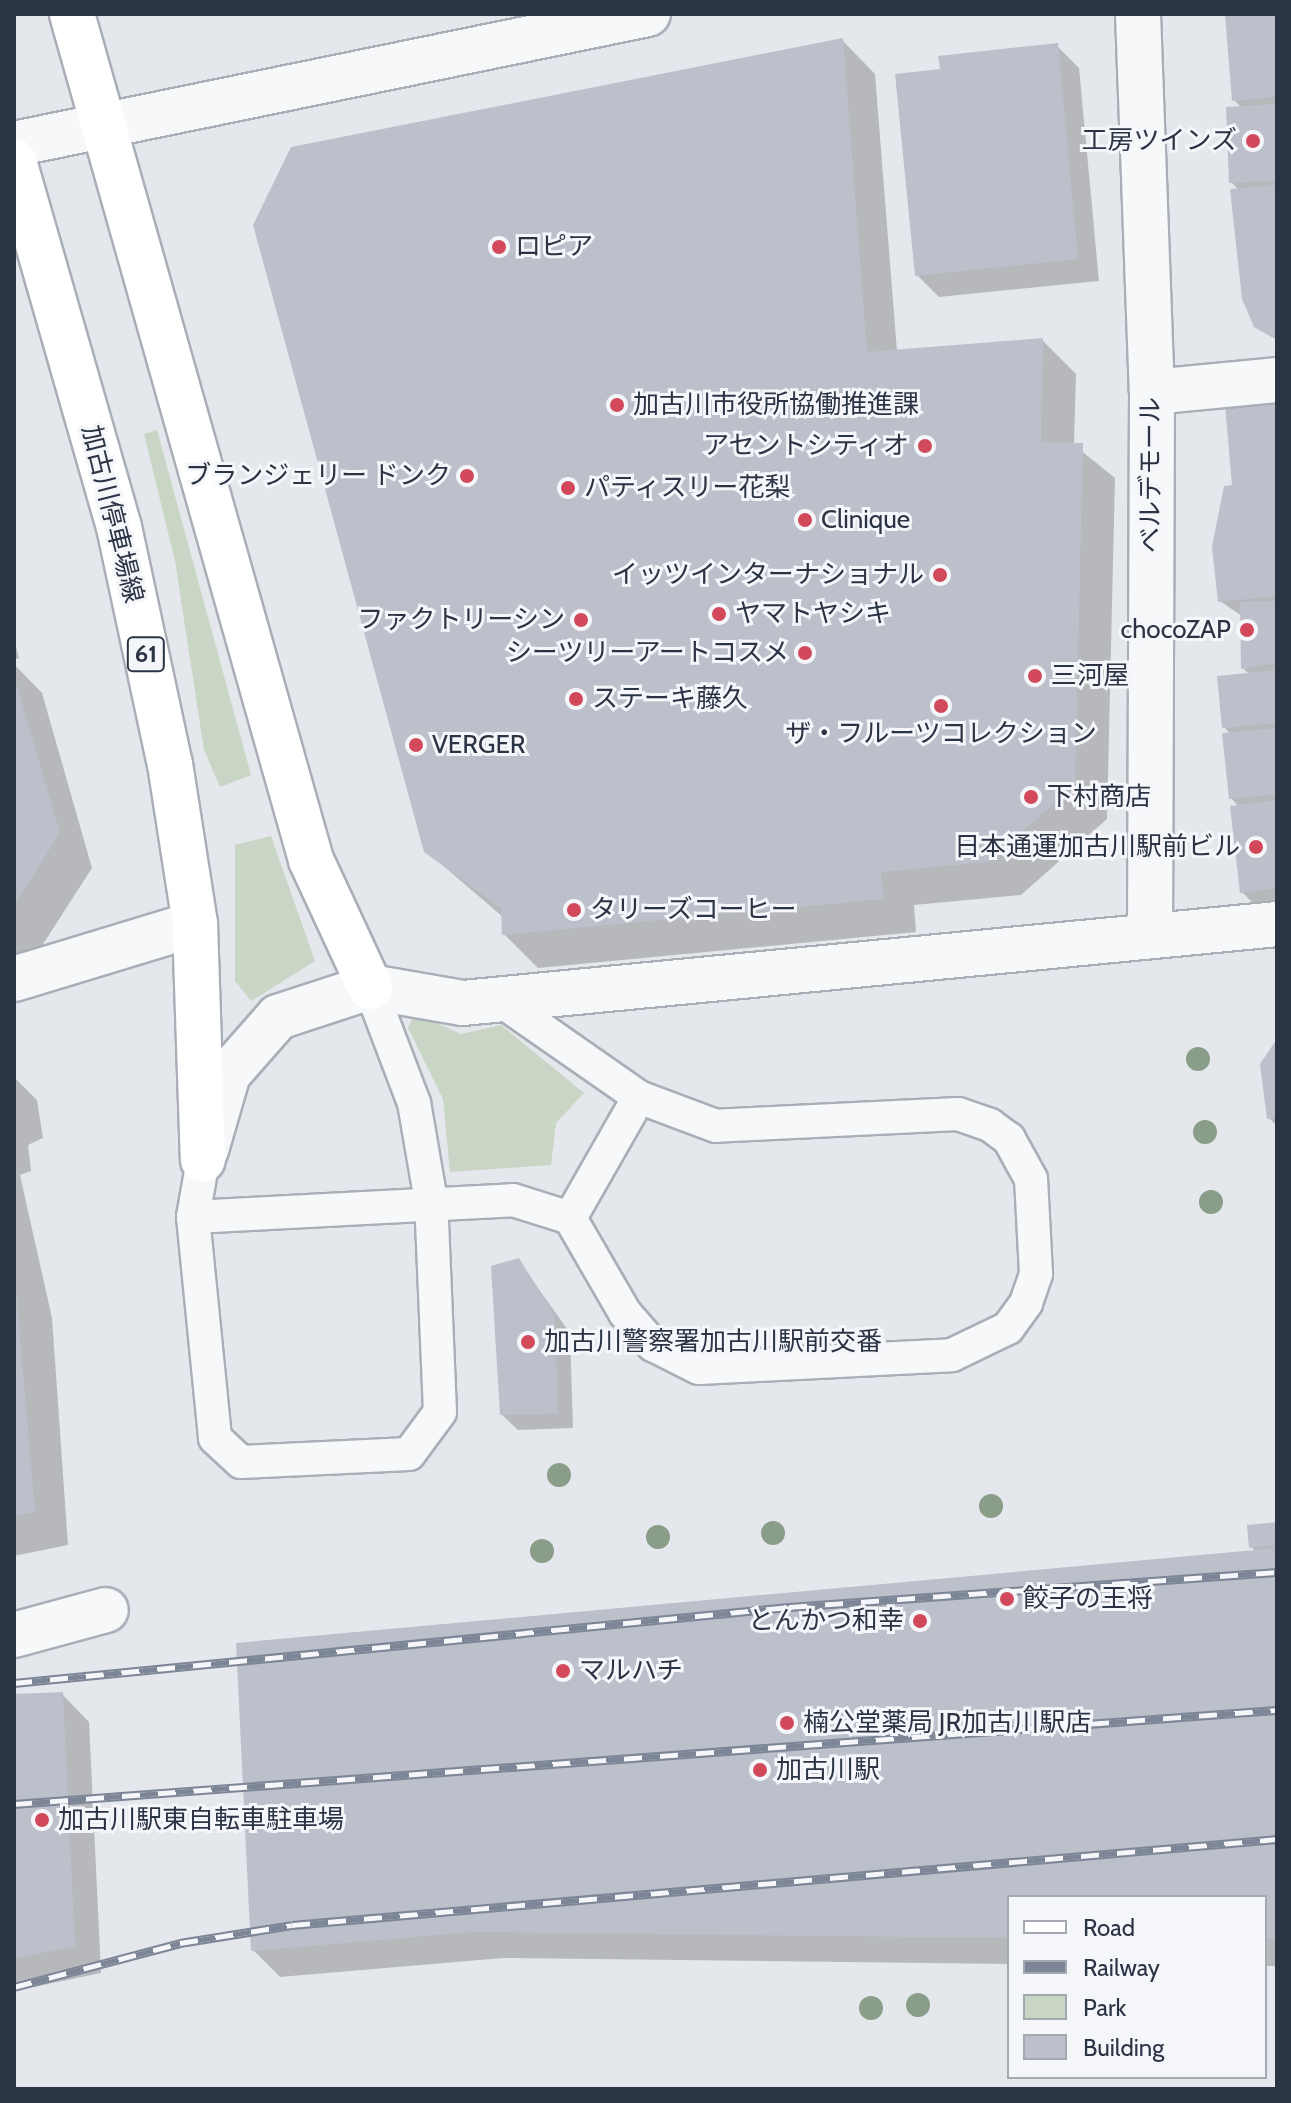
<!DOCTYPE html>
<html>
<head>
<meta charset="utf-8">
<style>
	body { margin:0 }
	#map { position:relative; width:1291px; height:2103px; overflow:hidden; background:#e4e7ec; font-family:Cabin,"Noto Sans JP",sans-serif }
	div>[style] { position:absolute }
	.green>* { inset:0; background:#c9d6c5 }
	.shadow>* { inset:0; background:#0003 }
	.building>* { inset:0; background:#bbc0ca }
	.roads { filter:drop-shadow(2px 0 #a9aeb7) drop-shadow(-2px 0 #a9aeb7) drop-shadow(0 2px #a9aeb7) drop-shadow(0 -2px #a9aeb7) }
	.service>* { height:32px; margin:-16px; padding:0 16px; transform-origin:16px; border-radius:16px; background:#f7f8fa }
	.pedestrian>* { height:44px; margin:-22px; padding:0 22px; transform-origin:22px; border-radius:22px; background:#f7f8fa }
	.minor>* { height:44px; margin:-22px; padding:0 22px; transform-origin:22px; border-radius:22px; background:#f7f8fa }
	.tertiary>* { height:44px; margin:-22px; padding:0 22px; transform-origin:22px; border-radius:22px; background:#f7f8fa }
	.primary>* { height:44px; margin:-22px; padding:0 22px; transform-origin:22px; border-radius:22px; background:#fff }
	.rail>* { height:9px; margin-top:-4.5px; transform-origin:0; background:repeating-linear-gradient(90deg,#f4f6f9 0 18px,#7d8696 0 36px); box-sizing:border-box; border-block:2px solid #7d8696 }
	.trees>* { width:24px; height:24px; margin:-12px; border-radius:50%; background:#899d89 }
	.dots>* { width:22px; height:22px; translate:-50% -50%; box-sizing:border-box; border:4px solid #f4f6f9; border-radius:50% }
	span { translate:-50% -50%; white-space:nowrap; text-align:center; line-height:1.15; -webkit-text-stroke:6px #f4f6f9; paint-order:stroke }
	.shield-label span { padding:2px 6px; background:#f4f6f9; border:2px solid; border-radius:6px; -webkit-text-stroke-width:0 }
	.shield-label { font-size:24px; color:#2b3445; font-weight:700 }
	.poi-label { font-size:26px; color:#2b3445 }
	.right { translate:-100% -50%; text-align:right }
	.left { translate:0 -50%; text-align:left }
	.street-label { font-size:26px; color:#2b3445 }
	.frame { position:absolute; inset:0; border:16px solid #2b3445; pointer-events:none }
	.legend { position:absolute; left:1007px; top:1895px; width:260px; height:184px; box-sizing:border-box; background:#f4f6f9; border:2px solid #a4a8b1; margin:0; padding:10px 14px; list-style:none; font-size:24px; color:#2b3445 }
	.legend li { display:flex; align-items:center; gap:16px; height:40px }
	.legend b { width:40px; border:2px solid #a4a8b1 }
</style>
</head>
<body>
<div id="map">
	<div class="green">
		<div style="clip-path:polygon(157px 430px,251px 775px,220px 787px,204px 750px,175px 561px,144px 434px)"></div>
		<div style="clip-path:polygon(271px 836px,315px 961px,251px 1001px,235px 981px,235px 845px)"></div>
		<div style="clip-path:polygon(415px 1013px,461px 1034px,501px 1025px,584px 1093px,556px 1123px,551px 1165px,450px 1172px,443px 1099px,408px 1028px)"></div>
	</div>
	<div class="shadow">
		<div style="clip-path:polygon(1227px 14px,1277px 14px,1277px 338px,1256px 326px,1239px 190px,1231px 182px,1242px 108px,1234px 100px)"></div>
		<div style="clip-path:polygon(842px 40px,875px 74px,897px 351px,1042px 340px,1076px 374px,1074px 445px,1115px 478px,1107px 819px,1021px 895px,914px 905px,916px 932px,538px 968px,504px 934px,503px 917px,426px 851px)"></div>
		<div style="clip-path:polygon(1057px 46px,1079px 68px,1099px 281px,939px 297px,917px 275px,942px 71px)"></div>
		<div style="clip-path:polygon(1277px 402px,1277px 918px,1269px 919px,1242px 892px,1239px 807px,1231px 798px,1231px 734px,1224px 727px,1250px 675px,1243px 668px,1242px 616px,1220px 601px,1234px 487px)"></div>
		<div style="clip-path:polygon(14px 639px,19px 658px,14px 660px)"></div>
		<div style="clip-path:polygon(14px 664px,42px 693px,92px 868px,38px 952px,14px 959px)"></div>
		<div style="clip-path:polygon(1277px 1042px,1277px 1126px,1269px 1118px)"></div>
		<div style="clip-path:polygon(14px 1077px,37px 1100px,43px 1138px,28px 1145px,31px 1171px,20px 1175px,52px 1318px,68px 1545px,14px 1556px)"></div>
		<div style="clip-path:polygon(518px 1260px,570px 1333px,573px 1428px,518px 1430px,502px 1415px)"></div>
		<div style="clip-path:polygon(1277px 1524px,1277px 1966px,1265px 1966px,1265px 1897px,1009px 1897px,1009px 1964px,503px 1958px,280px 1977px,253px 1950px,1257px 1552px,1251px 1547px)"></div>
		<div style="clip-path:polygon(62px 1694px,89px 1722px,101px 1973px,14px 1991px,14px 1696px)"></div>
	</div>
	<div class="building">
		<div style="clip-path:polygon(1225px 14px,1277px 14px,1277px 97px,1232px 101px)"></div>
		<div style="clip-path:polygon(843px 38px,867px 352px,1043px 338px,1041px 442px,1083px 443px,1075px 785px,987px 862px,881px 872px,884px 899px,502px 935px,501px 908px,424px 852px,253px 225px,291px 147px)"></div>
		<div style="clip-path:polygon(1058px 43px,1078px 259px,915px 276px,895px 74px,940px 69px,938px 56px)"></div>
		<div style="clip-path:polygon(1277px 104px,1277px 181px,1229px 183px,1226px 107px)"></div>
		<div style="clip-path:polygon(1277px 185px,1277px 340px,1254px 327px,1242px 299px,1230px 189px)"></div>
		<div style="clip-path:polygon(1277px 400px,1277px 596px,1218px 602px,1212px 547px,1224px 486px,1232px 485px,1225px 405px)"></div>
		<div style="clip-path:polygon(1277px 601px,1277px 663px,1241px 669px,1240px 602px)"></div>
		<div style="clip-path:polygon(1277px 670px,1277px 723px,1222px 728px,1217px 676px)"></div>
		<div style="clip-path:polygon(14px 676px,60px 833px,14px 905px)"></div>
		<div style="clip-path:polygon(1277px 728px,1277px 794px,1229px 799px,1222px 733px)"></div>
		<div style="clip-path:polygon(1277px 800px,1277px 888px,1240px 893px,1230px 806px)"></div>
		<div style="clip-path:polygon(1277px 1039px,1277px 1117px,1267px 1119px,1260px 1064px)"></div>
		<div style="clip-path:polygon(519px 1258px,555px 1316px,558px 1414px,500px 1415px,491px 1266px)"></div>
		<div style="clip-path:polygon(14px 1267px,35px 1512px,14px 1516px)"></div>
		<div style="clip-path:polygon(1277px 1522px,1277px 1545px,1249px 1548px,1247px 1525px)"></div>
		<div style="clip-path:polygon(1277px 1548px,1277px 1938px,1265px 1939px,1265px 1897px,1009px 1897px,1009px 1938px,474px 1932px,251px 1951px,236px 1643px)"></div>
		<div style="clip-path:polygon(63px 1692px,75px 1946px,14px 1959px,14px 1694px)"></div>
	</div>
	<div class="roads">
		<div class="service">
			<div style="left:203px;top:1160px;width:58px;rotate:100deg"></div>
			<div style="left:193px;top:1217px;width:222px;rotate:84.3deg"></div>
			<div style="left:215px;top:1438px;width:35px;rotate:43deg"></div>
			<div style="left:241px;top:1462px;width:168px;rotate:-2.7deg"></div>
			<div style="left:409px;top:1454px;width:52px;rotate:-53.6deg"></div>
			<div style="left:440px;top:1412px;width:211px;rotate:-92.4deg"></div>
			<div style="left:431px;top:1201px;width:99px;rotate:-99.8deg"></div>
			<div style="left:414px;top:1103px;width:124px;rotate:-110.8deg"></div>
			<div style="left:193px;top:1217px;width:320px;rotate:-3deg"></div>
			<div style="left:513px;top:1200px;width:60px;rotate:17.5deg"></div>
			<div style="left:570px;top:1218px;width:110px;rotate:59.9deg"></div>
			<div style="left:625px;top:1313px;width:43px;rotate:48.8deg"></div>
			<div style="left:653px;top:1345px;width:51px;rotate:26.6deg"></div>
			<div style="left:699px;top:1368px;width:253px;rotate:-2.9deg"></div>
			<div style="left:952px;top:1355px;width:62px;rotate:-25.7deg"></div>
			<div style="left:1008px;top:1328px;width:31px;rotate:-54deg"></div>
			<div style="left:1026px;top:1303px;width:31px;rotate:-71deg"></div>
			<div style="left:1036px;top:1274px;width:95px;rotate:-93deg"></div>
			<div style="left:1031px;top:1179px;width:46px;rotate:-118.8deg"></div>
			<div style="left:1009px;top:1139px;width:24px;rotate:-144deg"></div>
			<div style="left:990px;top:1125px;width:34px;rotate:-161deg"></div>
			<div style="left:958px;top:1114px;width:242px;rotate:177.2deg"></div>
			<div style="left:716px;top:1126px;width:82px;rotate:-159.4deg"></div>
			<div style="left:639px;top:1097px;width:173px;rotate:-145.1deg"></div>
			<div style="left:570px;top:1218px;width:139px;rotate:-60.3deg"></div>
		</div>
		<div class="pedestrian">
			<div style="left:14px;top:1635px;width:95px;rotate:-15.2deg"></div>
		</div>
		<div class="minor">
			<div style="left:1138px;top:14px;width:378px;rotate:87.9deg"></div>
			<div style="left:1152px;top:392px;width:544px;rotate:90.21deg"></div>
			<div style="left:1152px;top:392px;width:126px;rotate:-5.5deg"></div>
			<div style="left:14px;top:979px;width:189px;rotate:-16.9deg"></div>
			<div style="left:206px;top:1150px;width:79px;rotate:-73.9deg"></div>
			<div style="left:228px;top:1074px;width:76px;rotate:-48.7deg"></div>
			<div style="left:278px;top:1017px;width:97px;rotate:-18.1deg"></div>
			<div style="left:370px;top:987px;width:94px;rotate:9.8deg"></div>
			<div style="left:463px;top:1003px;width:818px;rotate:-5.54deg"></div>
		</div>
		<div class="tertiary">
			<div style="left:14px;top:144px;width:647px;rotate:-11.59deg"></div>
		</div>
		<div class="primary">
			<div style="left:72px;top:14px;width:879px;rotate:74.22deg"></div>
			<div style="left:311px;top:860px;width:140px;rotate:65.1deg"></div>
			<div style="left:14px;top:161px;width:381px;rotate:74deg"></div>
			<div style="left:119px;top:527px;width:242px;rotate:77.9deg"></div>
			<div style="left:170px;top:764px;width:162px;rotate:81.1deg"></div>
			<div style="left:195px;top:924px;width:236px;rotate:88.1deg"></div>
		</div>
	</div>
	<div class="rail">
		<div style="left:14px;top:1683px;width:779px;rotate:-5.6deg"></div>
		<div style="left:789px;top:1607px;width:489px;rotate:-4.1deg"></div>
		<div style="left:14px;top:1804px;width:1266px;rotate:-4.26deg"></div>
		<div style="left:14px;top:1987px;width:172px;rotate:-14.8deg"></div>
		<div style="left:180px;top:1943px;width:113px;rotate:-9.1deg"></div>
		<div style="left:292px;top:1925px;width:989px;rotate:-4.99deg"></div>
	</div>
	<div class="trees">
		<div style="left:1198px;top:1059px"></div>
		<div style="left:1205px;top:1132px"></div>
		<div style="left:1211px;top:1202px"></div>
		<div style="left:559px;top:1475px"></div>
		<div style="left:991px;top:1506px"></div>
		<div style="left:773px;top:1533px"></div>
		<div style="left:658px;top:1537px"></div>
		<div style="left:542px;top:1551px"></div>
		<div style="left:918px;top:2005px"></div>
		<div style="left:871px;top:2008px"></div>
	</div>
	<div class="dots">
		<div style="left:1253px;top:141px;background:#d1495b"></div>
		<div style="left:499px;top:247px;background:#d1495b"></div>
		<div style="left:617px;top:405px;background:#d1495b"></div>
		<div style="left:925px;top:446px;background:#d1495b"></div>
		<div style="left:467px;top:476px;background:#d1495b"></div>
		<div style="left:568px;top:488px;background:#d1495b"></div>
		<div style="left:805px;top:520px;background:#d1495b"></div>
		<div style="left:940px;top:575px;background:#d1495b"></div>
		<div style="left:719px;top:614px;background:#d1495b"></div>
		<div style="left:581px;top:620px;background:#d1495b"></div>
		<div style="left:1247px;top:630px;background:#d1495b"></div>
		<div style="left:805px;top:653px;background:#d1495b"></div>
		<div style="left:1035px;top:676px;background:#d1495b"></div>
		<div style="left:576px;top:699px;background:#d1495b"></div>
		<div style="left:941px;top:706px;background:#d1495b"></div>
		<div style="left:416px;top:745px;background:#d1495b"></div>
		<div style="left:1031px;top:797px;background:#d1495b"></div>
		<div style="left:1256px;top:847px;background:#d1495b"></div>
		<div style="left:574px;top:910px;background:#d1495b"></div>
		<div style="left:528px;top:1342px;background:#d1495b"></div>
		<div style="left:1007px;top:1599px;background:#d1495b"></div>
		<div style="left:920px;top:1621px;background:#d1495b"></div>
		<div style="left:563px;top:1671px;background:#d1495b"></div>
		<div style="left:787px;top:1723px;background:#d1495b"></div>
		<div style="left:760px;top:1770px;background:#d1495b"></div>
		<div style="left:42px;top:1820px;background:#d1495b"></div>
	</div>
	<div class="shield-label">
		<span style="left:146px;top:654px">61</span>
	</div>
	<div class="poi-label">
		<span class="right" style="left:1237px;top:141px">工房ツインズ</span>
		<span class="left" style="left:515px;top:247px">ロピア</span>
		<span class="left" style="left:633px;top:405px">加古川市役所協働推進課</span>
		<span class="right" style="left:909px;top:446px">アセントシティオ</span>
		<span class="right" style="left:451px;top:476px">ブランジェリー ドンク</span>
		<span class="left" style="left:584px;top:488px">パティスリー花梨</span>
		<span class="left" style="left:821px;top:520px">Clinique</span>
		<span class="right" style="left:924px;top:575px">イッツインターナショナル</span>
		<span class="left" style="left:735px;top:614px">ヤマトヤシキ</span>
		<span class="right" style="left:565px;top:620px">ファクトリーシン</span>
		<span class="right" style="left:1231px;top:630px">chocoZAP</span>
		<span class="right" style="left:789px;top:653px">シーツリーアートコスメ</span>
		<span class="left" style="left:1051px;top:676px">三河屋</span>
		<span class="left" style="left:592px;top:699px">ステーキ藤久</span>
		<span style="left:941px;top:734px">ザ・フルーツコレクション</span>
		<span class="left" style="left:432px;top:745px">VERGER</span>
		<span class="left" style="left:1047px;top:797px">下村商店</span>
		<span class="right" style="left:1240px;top:847px">日本通運加古川駅前ビル</span>
		<span class="left" style="left:590px;top:910px">タリーズコーヒー</span>
		<span class="left" style="left:544px;top:1342px">加古川警察署加古川駅前交番</span>
		<span class="left" style="left:1023px;top:1599px">餃子の王将</span>
		<span class="right" style="left:904px;top:1621px">とんかつ和幸</span>
		<span class="left" style="left:579px;top:1671px">マルハチ</span>
		<span class="left" style="left:803px;top:1723px">楠公堂薬局 JR加古川駅店</span>
		<span class="left" style="left:776px;top:1770px">加古川駅</span>
		<span class="left" style="left:58px;top:1820px">加古川駅東自転車駐車場</span>
	</div>
	<div class="street-label">
		<span style="left:1151px;top:475px;rotate:-90deg">ベルデモール</span>
		<span style="left:112px;top:514px;rotate:76deg">加古川停車場線</span>
	</div>
	<div class="frame"></div>
	<ul class="legend">
	<li><b style="height:10px;background:#fff"></b>Road</li>
	<li><b style="height:10px;background:#7d8696"></b>Railway</li>
	<li><b style="height:22px;background:#c9d6c5"></b>Park</li>
	<li><b style="height:22px;background:#bbc0ca"></b>Building</li>
	</ul>
</div>
</body>
</html>
